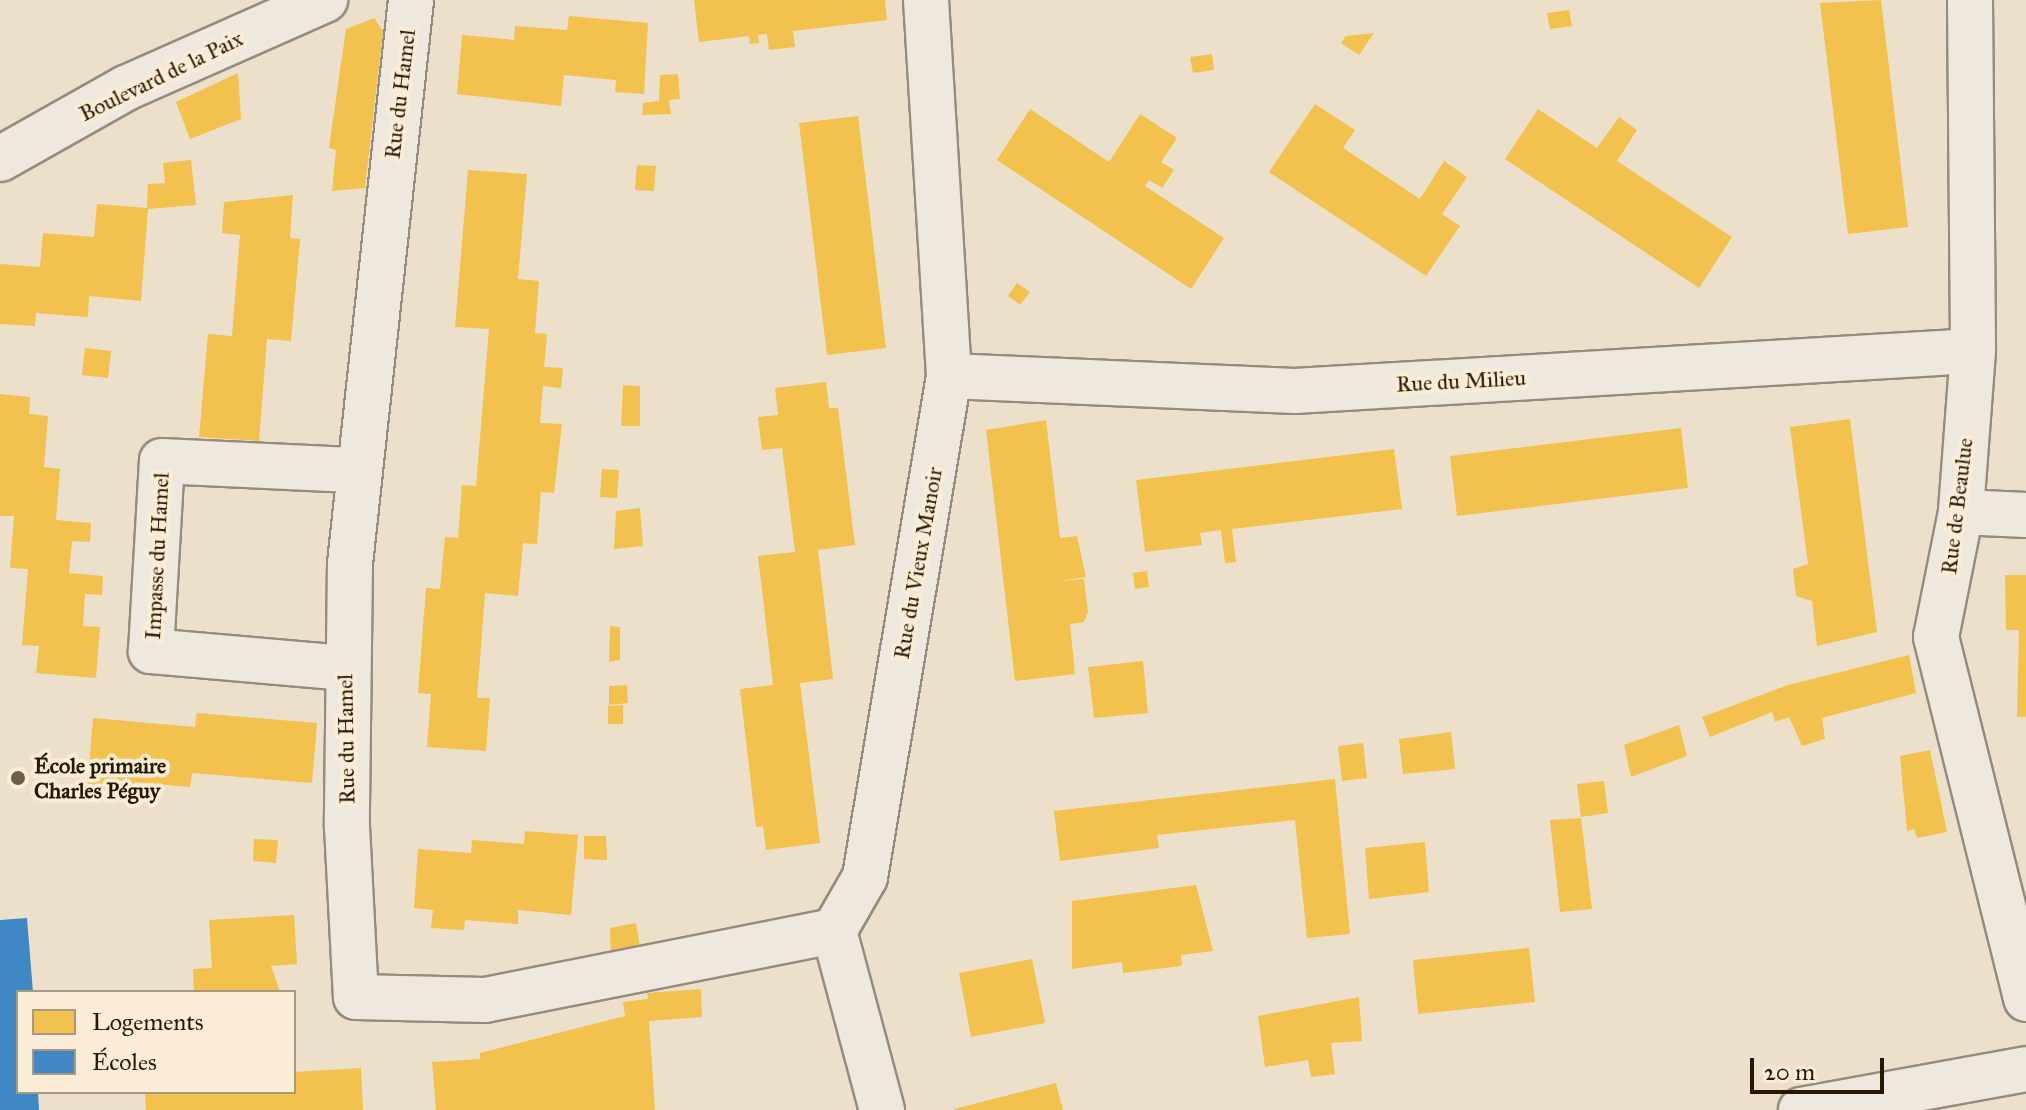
<!DOCTYPE html>
<html>
<head>
<meta charset="utf-8">
<style>
	body { margin:0 }
	#map { position:relative; width:2026px; height:1110px; overflow:hidden; background:#ece0cb; font-family:"IM FELL Great Primer",serif }
	div>[style] { position:absolute }
	.homes>* { inset:0; background:#f2c14e }
	.schools>* { inset:0; background:#3f88c5 }
	.roads { filter:drop-shadow(2px 0 #958c7e) drop-shadow(-2px 0 #958c7e) drop-shadow(0 2px #958c7e) drop-shadow(0 -2px #958c7e) }
	.minor>* { height:44px; margin:-22px; padding:0 22px; transform-origin:22px; border-radius:22px; background:#efe8de }
	.dots>* { width:22px; height:22px; translate:-50% -50%; box-sizing:border-box; border:4px solid #fbedd5; border-radius:50% }
	span { translate:-50% -50%; white-space:nowrap; text-align:center; line-height:1.15; -webkit-text-stroke:8px #fbedd5; paint-order:stroke }
	.street-label { font-size:22px; color:#281802 }
	.poi-label { font-size:22px; color:#281802; font-weight:700 }
	.left { translate:0 -50%; text-align:left }
	.legend { position:absolute; left:16px; top:990px; width:280px; height:104px; box-sizing:border-box; background:#fbedd5; border:2px solid #a79881; margin:0; padding:10px 14px; list-style:none; font-size:24px; color:#281802 }
	.legend li { display:flex; align-items:center; gap:16px; height:40px }
	.legend b { width:40px; border:2px solid #a79881 }
	.scale { position:absolute; left:1750px; top:1058px; width:134px; height:36px; box-sizing:border-box; border:4px solid #281802; border-top:0; padding-left:10px; font-size:24px; line-height:28px; white-space:nowrap; color:#281802; -webkit-text-stroke:6px #fbedd5; paint-order:stroke }
</style>
</head>
<body>
<div id="map">
	<div class="homes">
		<div style="clip-path:polygon(694px 0,885px 0,887px 20px,793px 31px,795px 47px,769px 50px,767px 34px,758px 35px,759px 43px,750px 44px,749px 36px,699px 42px)"></div>
		<div style="clip-path:polygon(1881px 0,1908px 227px,1848px 234px,1820px 3px)"></div>
		<div style="clip-path:polygon(1569px 10px,1572px 26px,1550px 29px,1547px 13px)"></div>
		<div style="clip-path:polygon(569px 16px,648px 23px,644px 94px,615px 92px,616px 80px,564px 75px,561px 106px,457px 94px,462px 35px,514px 40px,515px 26px,567px 30px)"></div>
		<div style="clip-path:polygon(374px 18px,383px 31px,365px 188px,332px 191px,336px 150px,329px 148px,346px 29px)"></div>
		<div style="clip-path:polygon(1374px 33px,1359px 55px,1341px 43px,1346px 36px)"></div>
		<div style="clip-path:polygon(1212px 54px,1214px 70px,1193px 73px,1190px 57px)"></div>
		<div style="clip-path:polygon(238px 73px,241px 119px,190px 139px,176px 102px)"></div>
		<div style="clip-path:polygon(678px 74px,680px 99px,669px 100px,671px 114px,642px 115px,643px 103px,659px 101px,660px 75px)"></div>
		<div style="clip-path:polygon(1315px 104px,1355px 130px,1343px 148px,1420px 199px,1444px 161px,1467px 177px,1442px 214px,1460px 226px,1426px 276px,1269px 172px)"></div>
		<div style="clip-path:polygon(1030px 109px,1109px 162px,1140px 114px,1177px 138px,1161px 162px,1174px 170px,1162px 188px,1149px 180px,1145px 186px,1224px 238px,1191px 289px,997px 160px)"></div>
		<div style="clip-path:polygon(1538px 109px,1597px 148px,1619px 117px,1637px 130px,1617px 161px,1732px 237px,1699px 288px,1505px 159px)"></div>
		<div style="clip-path:polygon(858px 116px,886px 348px,827px 355px,799px 123px)"></div>
		<div style="clip-path:polygon(191px 160px,196px 205px,148px 209px,141px 301px,89px 296px,88px 317px,36px 313px,35px 326px,0 324px,0 264px,40px 267px,43px 233px,94px 237px,97px 204px,147px 208px,148px 184px,165px 183px,163px 163px)"></div>
		<div style="clip-path:polygon(637px 165px,656px 166px,654px 191px,635px 190px)"></div>
		<div style="clip-path:polygon(468px 170px,527px 174px,518px 279px,539px 281px,535px 333px,547px 334px,544px 367px,563px 368px,561px 388px,543px 386px,540px 423px,562px 424px,554px 493px,541px 492px,537px 544px,523px 543px,518px 596px,485px 593px,477px 698px,490px 698px,486px 751px,427px 747px,431px 694px,418px 693px,426px 588px,440px 589px,445px 537px,458px 538px,462px 485px,476px 486px,489px 329px,455px 327px)"></div>
		<div style="clip-path:polygon(293px 195px,290px 238px,300px 239px,291px 341px,267px 339px,259px 441px,199px 437px,208px 334px,232px 336px,240px 235px,222px 233px,224px 202px)"></div>
		<div style="clip-path:polygon(1017px 283px,1030px 292px,1020px 305px,1008px 296px)"></div>
		<div style="clip-path:polygon(85px 348px,111px 351px,108px 378px,82px 375px)"></div>
		<div style="clip-path:polygon(826px 382px,829px 408px,838px 408px,855px 545px,818px 550px,833px 679px,800px 683px,820px 843px,766px 850px,763px 826px,756px 827px,740px 689px,773px 685px,758px 556px,795px 552px,782px 448px,762px 450px,758px 417px,778px 415px,775px 388px)"></div>
		<div style="clip-path:polygon(623px 385px,640px 386px,640px 426px,621px 426px)"></div>
		<div style="clip-path:polygon(0 394px,30px 397px,29px 414px,48px 416px,44px 467px,60px 469px,56px 520px,91px 523px,90px 542px,72px 541px,69px 573px,103px 576px,102px 595px,85px 594px,83px 626px,100px 627px,96px 678px,36px 673px,39px 646px,22px 645px,28px 569px,10px 568px,14px 516px,0 516px)"></div>
		<div style="clip-path:polygon(1850px 419px,1877px 632px,1817px 646px,1812px 601px,1796px 596px,1793px 569px,1808px 564px,1790px 427px)"></div>
		<div style="clip-path:polygon(1046px 420px,1060px 538px,1077px 536px,1086px 577px,1058px 581px,1084px 579px,1088px 612px,1084px 622px,1070px 624px,1075px 674px,1015px 681px,986px 430px)"></div>
		<div style="clip-path:polygon(1681px 428px,1688px 488px,1457px 516px,1450px 456px)"></div>
		<div style="clip-path:polygon(1394px 449px,1402px 509px,1232px 529px,1236px 562px,1225px 563px,1221px 530px,1200px 533px,1202px 545px,1145px 552px,1136px 480px)"></div>
		<div style="clip-path:polygon(602px 469px,619px 470px,617px 498px,600px 497px)"></div>
		<div style="clip-path:polygon(640px 508px,643px 546px,614px 549px,616px 511px)"></div>
		<div style="clip-path:polygon(1147px 571px,1149px 587px,1135px 589px,1133px 573px)"></div>
		<div style="clip-path:polygon(2005px 575px,2026px 575px,2026px 717px,2017px 717px,2019px 630px,2006px 630px)"></div>
		<div style="clip-path:polygon(610px 626px,620px 627px,620px 660px,609px 662px)"></div>
		<div style="clip-path:polygon(1909px 655px,1916px 693px,1822px 718px,1825px 739px,1802px 746px,1789px 717px,1775px 722px,1772px 712px,1710px 737px,1702px 717px,1788px 685px)"></div>
		<div style="clip-path:polygon(1143px 661px,1148px 713px,1094px 718px,1088px 667px)"></div>
		<div style="clip-path:polygon(627px 685px,628px 703px,609px 705px,609px 686px)"></div>
		<div style="clip-path:polygon(623px 705px,623px 724px,608px 724px,608px 706px)"></div>
		<div style="clip-path:polygon(197px 713px,317px 723px,312px 783px,192px 773px,190px 787px,135px 782px,134px 793px,87px 790px,93px 718px,195px 727px)"></div>
		<div style="clip-path:polygon(1679px 725px,1687px 756px,1631px 777px,1624px 745px)"></div>
		<div style="clip-path:polygon(1451px 732px,1455px 769px,1403px 774px,1399px 739px)"></div>
		<div style="clip-path:polygon(1363px 743px,1367px 778px,1342px 781px,1338px 746px)"></div>
		<div style="clip-path:polygon(1930px 750px,1947px 832px,1917px 838px,1914px 829px,1907px 831px,1900px 756px)"></div>
		<div style="clip-path:polygon(1335px 779px,1350px 934px,1307px 938px,1295px 820px,1157px 835px,1159px 848px,1060px 861px,1054px 811px)"></div>
		<div style="clip-path:polygon(1604px 781px,1608px 813px,1581px 817px,1577px 784px)"></div>
		<div style="clip-path:polygon(1581px 818px,1592px 909px,1560px 912px,1550px 820px)"></div>
		<div style="clip-path:polygon(525px 831px,578px 835px,571px 915px,518px 910px,518px 924px,465px 920px,464px 930px,431px 928px,433px 910px,414px 908px,418px 849px,471px 853px,472px 840px,524px 844px)"></div>
		<div style="clip-path:polygon(584px 836px,606px 836px,607px 860px,584px 859px)"></div>
		<div style="clip-path:polygon(254px 839px,278px 840px,276px 863px,253px 861px)"></div>
		<div style="clip-path:polygon(1425px 842px,1429px 892px,1369px 899px,1365px 848px)"></div>
		<div style="clip-path:polygon(1196px 885px,1213px 951px,1181px 955px,1182px 966px,1123px 973px,1122px 962px,1072px 969px,1072px 901px)"></div>
		<div style="clip-path:polygon(294px 915px,297px 964px,271px 966px,280px 992px,194px 992px,193px 969px,212px 968px,209px 920px)"></div>
		<div style="clip-path:polygon(636px 923px,641px 952px,611px 958px,610px 928px)"></div>
		<div style="clip-path:polygon(1529px 948px,1535px 1002px,1418px 1014px,1413px 960px)"></div>
		<div style="clip-path:polygon(1032px 959px,1045px 1023px,971px 1037px,959px 973px)"></div>
		<div style="clip-path:polygon(701px 989px,702px 1017px,649px 1021px,655px 1110px,436px 1110px,432px 1062px,480px 1059px,480px 1053px,625px 1016px,623px 1002px,648px 999px,647px 993px)"></div>
		<div style="clip-path:polygon(1359px 997px,1362px 1041px,1331px 1043px,1335px 1074px,1311px 1077px,1308px 1060px,1265px 1067px,1258px 1016px)"></div>
		<div style="clip-path:polygon(361px 1068px,363px 1110px,146px 1110px,145px 1092px,294px 1092px,294px 1072px)"></div>
		<div style="clip-path:polygon(1056px 1083px,1063px 1110px,954px 1110px,954px 1109px)"></div>
	</div>
	<div class="schools">
		<div style="clip-path:polygon(27px 918px,33px 992px,18px 992px,18px 1092px,38px 1092px,39px 1110px,0 1110px,0 920px)"></div>
	</div>
	<div class="roads">
		<div class="minor">
			<div style="left:411px;top:0;width:566px;rotate:96.18deg"></div>
			<div style="left:350px;top:563px;width:264px;rotate:90.7deg"></div>
			<div style="left:347px;top:827px;width:170px;rotate:87deg"></div>
			<div style="left:356px;top:997px;width:129px;rotate:1.3deg"></div>
			<div style="left:485px;top:1000px;width:356px;rotate:-11.2deg"></div>
			<div style="left:1970px;top:0;width:351px;rotate:89.5deg"></div>
			<div style="left:1973px;top:351px;width:161px;rotate:94.3deg"></div>
			<div style="left:1961px;top:512px;width:127px;rotate:101.3deg"></div>
			<div style="left:1936px;top:637px;width:373px;rotate:76deg"></div>
			<div style="left:0;top:159px;width:145px;rotate:-29.4deg"></div>
			<div style="left:126px;top:88px;width:218px;rotate:-23.9deg"></div>
			<div style="left:949px;top:376px;width:346px;rotate:2.5deg"></div>
			<div style="left:1295px;top:391px;width:679px;rotate:-3.38deg"></div>
			<div style="left:1961px;top:512px;width:65px;rotate:2.6deg"></div>
			<div style="left:345px;top:668px;width:195px;rotate:-175deg"></div>
			<div style="left:151px;top:651px;width:190px;rotate:-86.7deg"></div>
			<div style="left:162px;top:461px;width:194px;rotate:2.7deg"></div>
			<div style="left:882px;top:1110px;width:185px;rotate:-105deg"></div>
			<div style="left:834px;top:931px;width:62px;rotate:-60.1deg"></div>
			<div style="left:865px;top:877px;width:508px;rotate:-80.48deg"></div>
			<div style="left:949px;top:376px;width:377px;rotate:-93.5deg"></div>
			<div style="left:1801px;top:1110px;width:229px;rotate:-10.3deg"></div>
		</div>
	</div>
	<div class="dots">
		<div style="left:18px;top:778px;background:#6d5e48"></div>
	</div>
	<div class="street-label">
		<span style="left:161px;top:76px;rotate:-26deg">Boulevard de la Paix</span>
		<span style="left:400px;top:94px;rotate:-83deg">Rue du Hamel</span>
		<span style="left:1461px;top:381px;rotate:-3deg">Rue du Milieu</span>
		<span style="left:1957px;top:506px;rotate:-83deg">Rue de Beaulue</span>
		<span style="left:157px;top:556px;rotate:-87deg">Impasse du Hamel</span>
		<span style="left:918px;top:563px;rotate:-80deg">Rue du Vieux Manoir</span>
		<span style="left:346px;top:739px;rotate:-91deg">Rue du Hamel</span>
	</div>
	<div class="poi-label">
		<span class="left" style="left:34px;top:778px">École primaire<br>Charles Péguy</span>
	</div>
	<ul class="legend">
	<li><b style="height:22px;background:#f2c14e"></b>Logements</li>
	<li><b style="height:22px;background:#3f88c5"></b>Écoles</li>
	</ul>
	<div class="scale">20 m</div>
</div>
</body>
</html>
